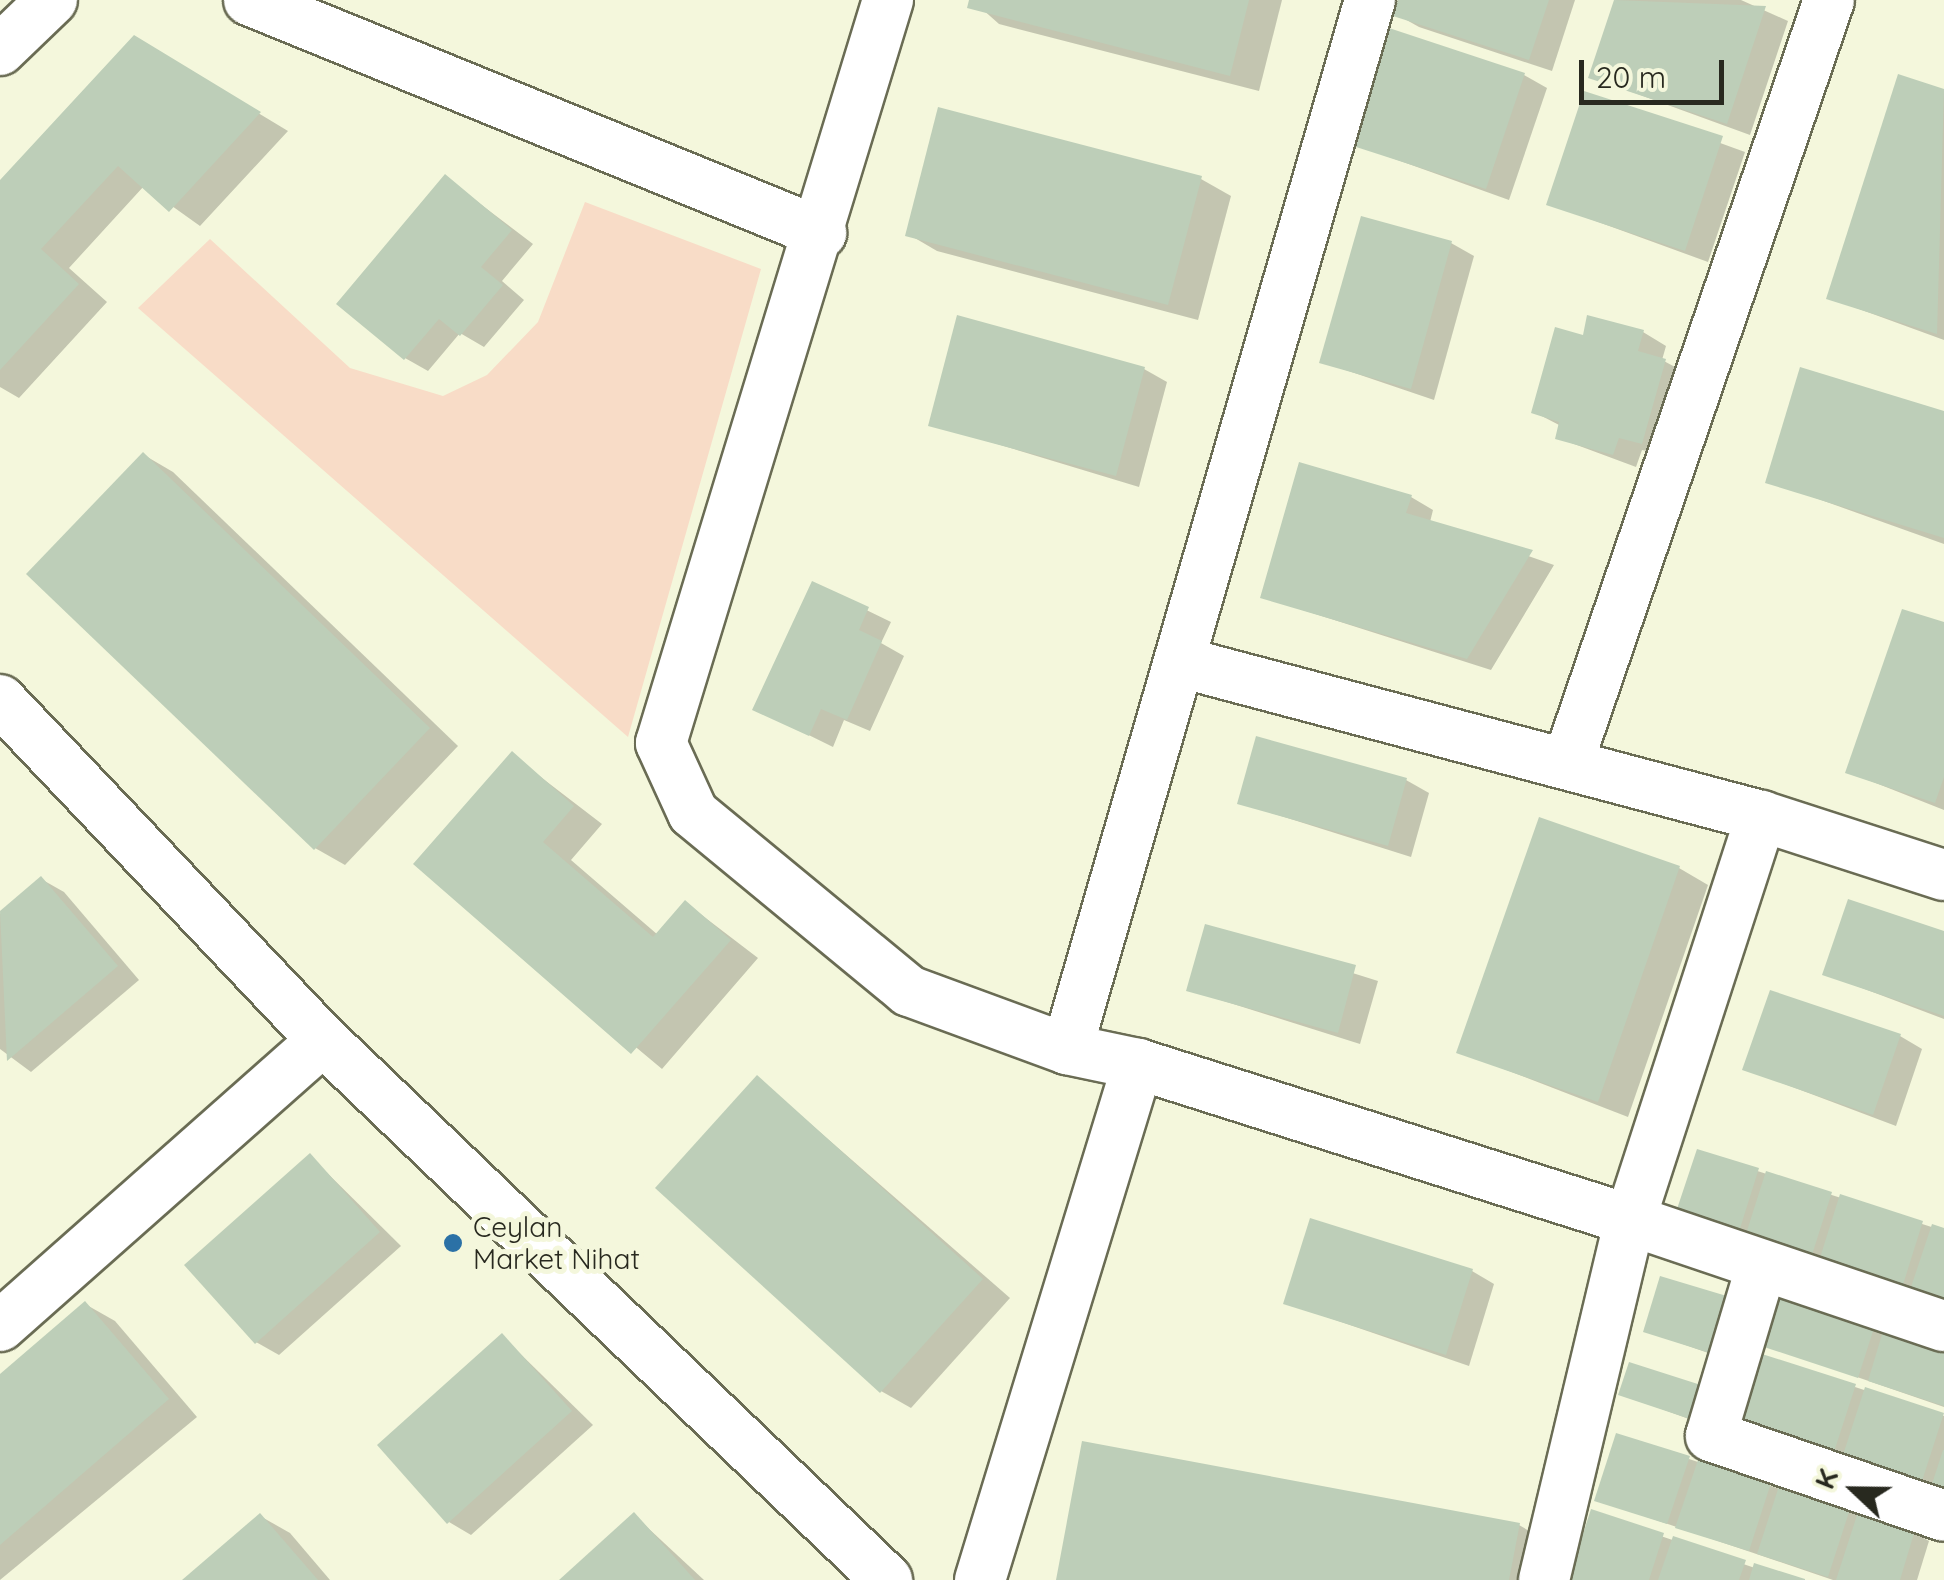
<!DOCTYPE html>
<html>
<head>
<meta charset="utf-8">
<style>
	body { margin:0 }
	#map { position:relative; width:1944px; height:1580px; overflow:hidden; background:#f4f7dc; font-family:Quicksand,sans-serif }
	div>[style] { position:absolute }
	.green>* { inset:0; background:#f8dcc7 }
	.shadow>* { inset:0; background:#0003 }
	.building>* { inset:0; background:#bdceb8 }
	.roads { filter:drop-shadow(2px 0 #6a6c54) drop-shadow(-2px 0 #6a6c54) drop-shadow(0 2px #6a6c54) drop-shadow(0 -2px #6a6c54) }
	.street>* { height:50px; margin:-25px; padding:0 25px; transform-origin:25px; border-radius:25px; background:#fff }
	.dots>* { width:28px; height:28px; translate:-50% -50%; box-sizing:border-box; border:5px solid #f4f7dc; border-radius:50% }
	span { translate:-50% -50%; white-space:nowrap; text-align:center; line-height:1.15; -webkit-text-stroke:10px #f4f7dc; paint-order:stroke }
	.poi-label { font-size:28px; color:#28291f }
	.left { translate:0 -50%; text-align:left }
	.north { position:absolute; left:1804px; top:1440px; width:100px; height:100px; -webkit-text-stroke:8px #f4f7dc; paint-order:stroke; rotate:292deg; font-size:28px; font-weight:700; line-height:40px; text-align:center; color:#28291f }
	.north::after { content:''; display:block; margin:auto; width:35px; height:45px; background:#28291f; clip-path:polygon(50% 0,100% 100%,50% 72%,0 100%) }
	.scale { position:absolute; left:1579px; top:60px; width:145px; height:45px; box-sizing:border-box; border:5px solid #28291f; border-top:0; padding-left:12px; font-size:30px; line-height:35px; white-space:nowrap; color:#28291f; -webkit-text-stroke:8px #f4f7dc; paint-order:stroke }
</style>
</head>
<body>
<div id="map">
	<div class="green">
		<div style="clip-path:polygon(585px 202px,761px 269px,628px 737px,138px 308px,210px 239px,350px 368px,443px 396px,487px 375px,538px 322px)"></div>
	</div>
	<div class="shadow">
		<div style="clip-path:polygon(972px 0,1282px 0,1259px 91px,999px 24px)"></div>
		<div style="clip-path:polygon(1401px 0,1575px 0,1552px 71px,1419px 27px,1396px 14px)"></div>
		<div style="clip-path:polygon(1616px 0,1741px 0,1788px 21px,1750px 135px,1591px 77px)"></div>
		<div style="clip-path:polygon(164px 56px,288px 131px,200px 226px,144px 186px,69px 268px,107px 302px,19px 398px,0 387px,0 184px)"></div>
		<div style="clip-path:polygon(1524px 75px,1547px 88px,1509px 200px,1353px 144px)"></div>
		<div style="clip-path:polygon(1900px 78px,1944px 91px,1944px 340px,1829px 298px)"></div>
		<div style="clip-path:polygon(1585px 94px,1745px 152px,1708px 262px,1549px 204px)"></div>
		<div style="clip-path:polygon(446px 178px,533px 244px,502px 281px,524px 300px,484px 347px,460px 333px,428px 371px,405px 358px)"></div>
		<div style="clip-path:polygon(1201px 179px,1231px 196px,1198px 320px,937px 251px,908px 234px)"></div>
		<div style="clip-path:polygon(1451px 243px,1474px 256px,1434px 400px,1322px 362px)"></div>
		<div style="clip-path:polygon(1643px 332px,1666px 346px,1662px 360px,1688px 374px,1665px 455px,1642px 450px,1636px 467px,1558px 438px,1561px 426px,1534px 412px,1584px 338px)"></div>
		<div style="clip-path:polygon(1144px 369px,1167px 382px,1139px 487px,931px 424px)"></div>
		<div style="clip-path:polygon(1944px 414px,1944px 544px,1768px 481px)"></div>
		<div style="clip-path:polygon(144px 455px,173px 472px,458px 746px,345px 865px,315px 848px)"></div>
		<div style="clip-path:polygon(1411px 497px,1433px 510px,1430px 522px,1554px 565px,1491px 670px,1262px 597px)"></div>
		<div style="clip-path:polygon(813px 584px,891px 622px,881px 643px,904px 656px,870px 731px,844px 720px,833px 747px,756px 709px)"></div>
		<div style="clip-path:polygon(1944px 625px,1944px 810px,1848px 772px)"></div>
		<div style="clip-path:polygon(512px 755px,602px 824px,571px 860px,658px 935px,686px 903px,758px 958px,662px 1069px,417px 864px)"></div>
		<div style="clip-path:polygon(1406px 780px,1429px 793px,1411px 857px,1240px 803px)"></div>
		<div style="clip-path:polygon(1679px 868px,1708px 885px,1628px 1117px,1460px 1052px)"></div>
		<div style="clip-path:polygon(41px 879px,64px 892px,139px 980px,31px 1072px,0 1049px,0 914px)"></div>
		<div style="clip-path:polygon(1207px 927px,1378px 981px,1360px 1044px,1189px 990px)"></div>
		<div style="clip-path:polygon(1944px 934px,1944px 1019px,1825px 974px)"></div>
		<div style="clip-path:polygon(1900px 1036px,1922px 1049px,1896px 1126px,1745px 1069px)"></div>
		<div style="clip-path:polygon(758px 1078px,1010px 1298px,911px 1408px,881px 1391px)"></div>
		<div style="clip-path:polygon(1698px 1152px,1944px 1231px,1944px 1303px,1693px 1222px)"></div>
		<div style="clip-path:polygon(310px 1156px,401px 1246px,279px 1355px,256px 1342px)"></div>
		<div style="clip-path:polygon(1472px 1271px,1494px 1284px,1469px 1366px,1286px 1303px)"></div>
		<div style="clip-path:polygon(1729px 1299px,1728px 1360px,1646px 1331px)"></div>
		<div style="clip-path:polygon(85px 1304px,115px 1321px,197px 1417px,0 1580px,0 1377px)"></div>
		<div style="clip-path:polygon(1872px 1330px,1944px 1354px,1944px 1407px,1767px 1346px)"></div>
		<div style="clip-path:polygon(502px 1336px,593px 1425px,471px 1535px,449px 1522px)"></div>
		<div style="clip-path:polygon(1630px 1365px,1708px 1426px,1621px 1394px)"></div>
		<div style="clip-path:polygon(1855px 1387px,1944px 1416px,1944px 1489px,1758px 1430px)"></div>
		<div style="clip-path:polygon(1689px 1459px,1914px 1533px,1929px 1541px,1917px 1580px,1833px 1580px,1597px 1500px)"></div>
		<div style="clip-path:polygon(1593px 1513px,1755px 1568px,1799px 1580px,1571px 1580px)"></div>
		<div style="clip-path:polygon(634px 1515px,704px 1580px,563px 1580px)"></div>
		<div style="clip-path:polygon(260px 1516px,290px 1533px,330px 1580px,186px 1580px)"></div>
		<div style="clip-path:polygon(1519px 1525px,1548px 1542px,1541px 1580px,1059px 1580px)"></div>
	</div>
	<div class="building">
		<div style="clip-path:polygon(969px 0,1249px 0,1230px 76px,967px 8px)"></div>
		<div style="clip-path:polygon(1398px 0,1549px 0,1529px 60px,1393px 16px)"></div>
		<div style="clip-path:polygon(1614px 0,1766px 6px,1727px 124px,1588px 78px)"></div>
		<div style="clip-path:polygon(1389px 28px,1525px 73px,1486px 189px,1350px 145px)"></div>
		<div style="clip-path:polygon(134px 35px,261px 112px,169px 212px,118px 166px,41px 249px,79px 284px,0 370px,0 180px)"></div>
		<div style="clip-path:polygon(1898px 74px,1944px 89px,1937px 334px,1826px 299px)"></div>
		<div style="clip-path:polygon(1584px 91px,1723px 136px,1685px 251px,1546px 205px)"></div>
		<div style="clip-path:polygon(938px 107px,1202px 176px,1168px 305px,905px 236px)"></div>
		<div style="clip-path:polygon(445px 174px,512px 230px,481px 267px,503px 285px,460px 336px,439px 319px,404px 360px,336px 304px)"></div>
		<div style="clip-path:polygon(1361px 216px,1452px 241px,1411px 389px,1319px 363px)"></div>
		<div style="clip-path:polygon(957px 315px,1145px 367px,1116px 476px,928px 426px)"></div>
		<div style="clip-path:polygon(1587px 315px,1644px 330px,1638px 351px,1666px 359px,1642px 444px,1619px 438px,1613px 455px,1555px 439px,1559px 422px,1531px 413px,1555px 327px,1583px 335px)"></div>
		<div style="clip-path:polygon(1800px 367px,1944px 411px,1944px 538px,1765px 483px)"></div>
		<div style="clip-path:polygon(143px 452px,430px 728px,314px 850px,26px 574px)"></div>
		<div style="clip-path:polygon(1299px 462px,1412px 495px,1406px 513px,1533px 550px,1467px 659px,1260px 598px)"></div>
		<div style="clip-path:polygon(812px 581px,869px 607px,859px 630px,882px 641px,847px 720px,821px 709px,809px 736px,752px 710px)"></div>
		<div style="clip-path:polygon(1902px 609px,1944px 622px,1944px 777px,1935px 803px,1845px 773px)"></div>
		<div style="clip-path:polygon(1256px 736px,1407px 778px,1388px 846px,1237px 804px)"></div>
		<div style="clip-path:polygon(512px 751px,574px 806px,543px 842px,653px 937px,685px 900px,731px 940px,631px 1054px,413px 864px)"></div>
		<div style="clip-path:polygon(1539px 817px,1680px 866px,1598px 1102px,1456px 1053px)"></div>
		<div style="clip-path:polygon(41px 876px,118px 966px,7px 1061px,0 911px)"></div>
		<div style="clip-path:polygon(1848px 899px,1944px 931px,1944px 1016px,1822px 975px)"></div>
		<div style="clip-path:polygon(1205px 924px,1356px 965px,1338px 1033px,1186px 991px)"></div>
		<div style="clip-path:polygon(1770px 990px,1901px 1034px,1873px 1115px,1742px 1070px)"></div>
		<div style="clip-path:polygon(757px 1075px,983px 1279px,880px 1393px,655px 1188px)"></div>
		<div style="clip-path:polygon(1697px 1149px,1759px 1168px,1738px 1235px,1675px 1215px)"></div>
		<div style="clip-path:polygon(310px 1153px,380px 1232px,255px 1344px,184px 1265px)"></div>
		<div style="clip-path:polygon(1766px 1171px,1832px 1192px,1811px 1258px,1745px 1237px)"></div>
		<div style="clip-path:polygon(1840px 1194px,1923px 1221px,1902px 1288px,1819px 1261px)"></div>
		<div style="clip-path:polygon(1310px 1218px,1473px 1269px,1446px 1355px,1283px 1304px)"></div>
		<div style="clip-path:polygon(1932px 1224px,1944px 1228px,1944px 1301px,1910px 1290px)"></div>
		<div style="clip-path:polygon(1660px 1276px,1730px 1297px,1713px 1354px,1643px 1332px)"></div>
		<div style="clip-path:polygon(1780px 1298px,1874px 1328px,1858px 1378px,1764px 1347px)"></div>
		<div style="clip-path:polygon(85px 1301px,169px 1399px,0 1545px,0 1374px)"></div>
		<div style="clip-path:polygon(1883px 1331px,1944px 1351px,1944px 1406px,1868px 1381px)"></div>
		<div style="clip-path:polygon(502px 1333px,572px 1411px,447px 1524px,377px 1445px)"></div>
		<div style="clip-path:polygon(1762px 1354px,1856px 1384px,1834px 1452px,1740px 1422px)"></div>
		<div style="clip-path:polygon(1629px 1362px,1704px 1386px,1693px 1420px,1618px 1395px)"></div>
		<div style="clip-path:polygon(1865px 1387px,1944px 1413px,1922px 1481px,1843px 1455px)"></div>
		<div style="clip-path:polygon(1616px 1433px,1690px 1456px,1667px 1524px,1594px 1501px)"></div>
		<div style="clip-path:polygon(1082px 1441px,1520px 1523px,1509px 1580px,1056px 1580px)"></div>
		<div style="clip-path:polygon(1943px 1450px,1944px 1450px,1944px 1488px,1932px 1484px)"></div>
		<div style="clip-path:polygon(1698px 1460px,1771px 1483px,1749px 1551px,1675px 1528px)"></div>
		<div style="clip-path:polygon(1779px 1486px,1850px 1509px,1828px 1577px,1757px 1554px)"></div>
		<div style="clip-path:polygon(1591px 1509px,1664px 1533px,1649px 1580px,1568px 1580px)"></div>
		<div style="clip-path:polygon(634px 1512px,695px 1580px,559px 1580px)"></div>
		<div style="clip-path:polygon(1858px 1512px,1915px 1530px,1900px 1580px,1836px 1580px)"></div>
		<div style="clip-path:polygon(260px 1513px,318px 1580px,182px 1580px)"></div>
		<div style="clip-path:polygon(1673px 1536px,1746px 1560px,1739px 1580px,1658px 1580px)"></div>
		<div style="clip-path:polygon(1754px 1563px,1805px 1579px,1805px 1580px,1749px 1580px)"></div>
	</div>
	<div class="roads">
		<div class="street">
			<div style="left:249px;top:0;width:618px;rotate:22.16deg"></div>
			<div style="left:888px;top:0;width:777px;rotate:106.99deg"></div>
			<div style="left:661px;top:743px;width:77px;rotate:65.4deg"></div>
			<div style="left:693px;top:813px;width:280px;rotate:39.5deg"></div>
			<div style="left:909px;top:991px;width:168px;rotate:20.2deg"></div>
			<div style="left:0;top:50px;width:72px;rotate:-43.9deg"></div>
			<div style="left:1184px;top:663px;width:597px;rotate:14.85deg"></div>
			<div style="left:1761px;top:816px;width:192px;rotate:17.9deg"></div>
			<div style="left:0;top:700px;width:469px;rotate:46.5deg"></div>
			<div style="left:323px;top:1040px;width:781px;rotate:43.75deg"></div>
			<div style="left:1568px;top:762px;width:805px;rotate:-71.09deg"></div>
			<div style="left:1138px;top:1064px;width:516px;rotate:17.59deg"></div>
			<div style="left:1630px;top:1220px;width:425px;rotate:-72deg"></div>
			<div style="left:1761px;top:1268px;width:175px;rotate:106.6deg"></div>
			<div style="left:1711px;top:1436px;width:246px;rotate:18.9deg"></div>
			<div style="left:0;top:1326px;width:431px;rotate:-41.5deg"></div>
			<div style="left:980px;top:1580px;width:540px;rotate:-72.98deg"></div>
			<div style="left:1138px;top:1064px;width:73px;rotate:-168.1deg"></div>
			<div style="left:1067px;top:1049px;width:1092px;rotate:-73.89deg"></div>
			<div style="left:1544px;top:1580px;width:370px;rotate:-76.6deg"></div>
			<div style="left:1630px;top:1220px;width:331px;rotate:18.7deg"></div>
		</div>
	</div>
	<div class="dots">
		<div style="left:453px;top:1243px;background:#2b71a6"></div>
	</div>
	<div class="poi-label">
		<span class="left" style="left:473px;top:1243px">Ceylan<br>Market Nihat</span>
	</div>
	<div class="north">K</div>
	<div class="scale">20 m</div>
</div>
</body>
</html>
